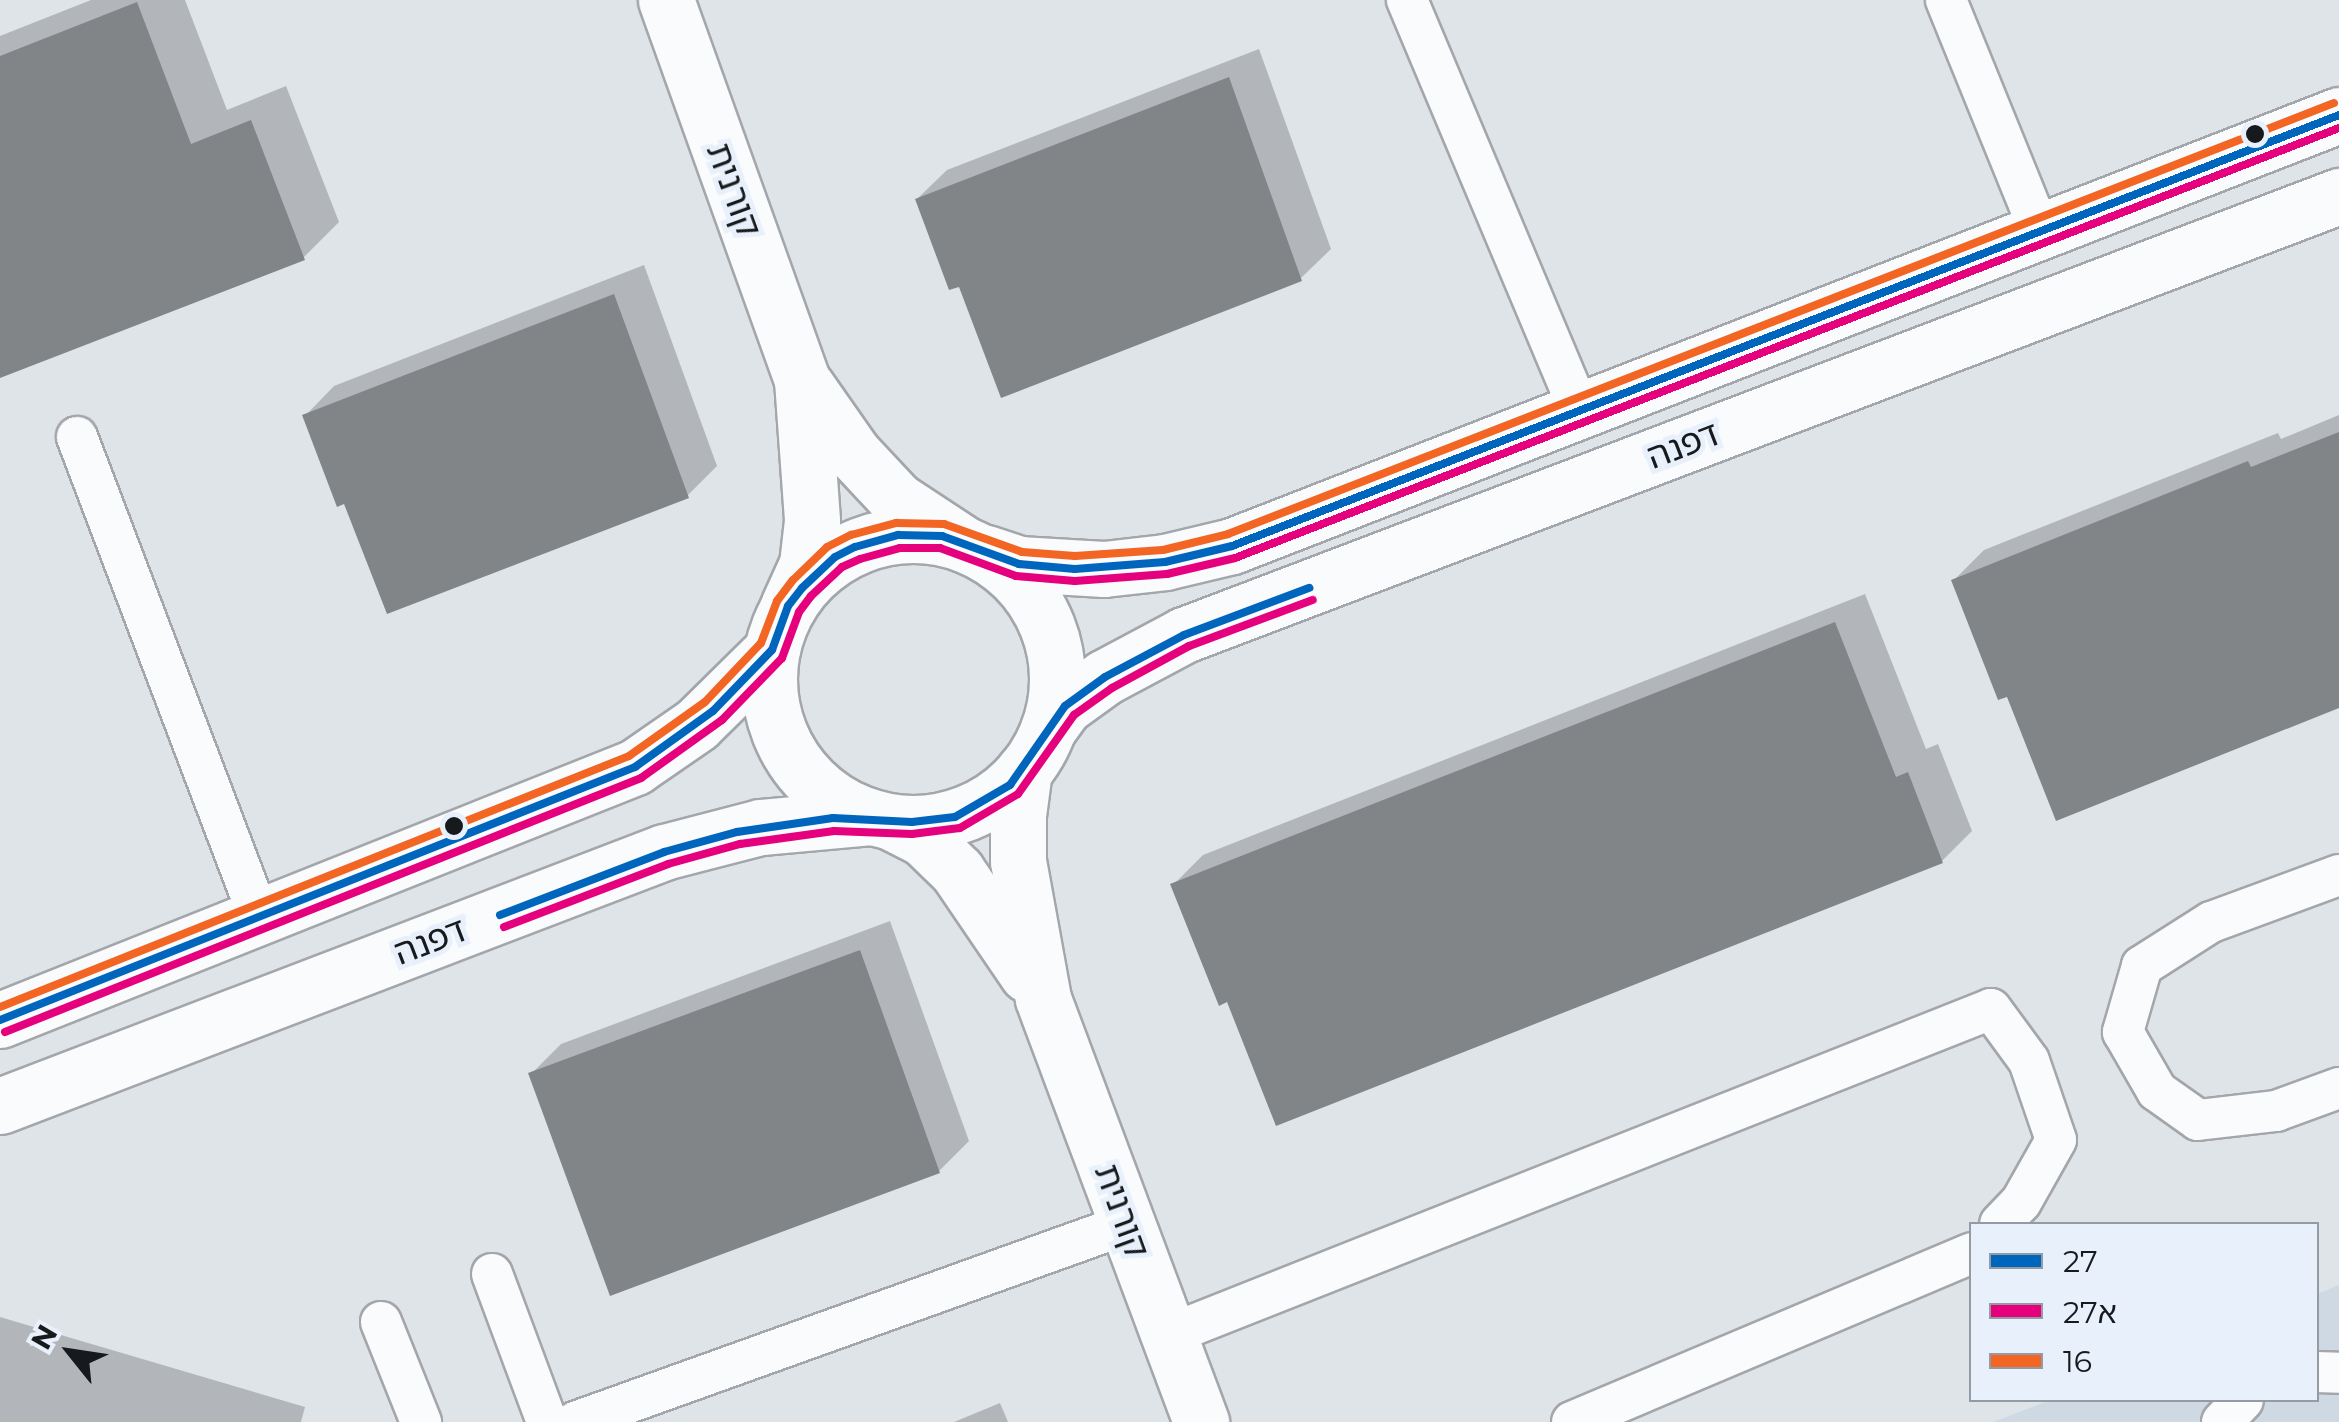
<!DOCTYPE html>
<html>
<head>
<meta charset="utf-8">
<style>
	body { margin:0 }
	#map { position:relative; width:2339px; height:1422px; overflow:hidden; background:#dfe4e9; font-family:Montserrat,"Noto Sans Hebrew",sans-serif }
	div>[style] { position:absolute }
	.built>* { inset:0; background:#cfd9e4 }
	.shadow>* { inset:0; background:#0003 }
	.building>* { inset:0; background:#818588 }
	.roads { filter:drop-shadow(2px 0 #a3a6aa) drop-shadow(-2px 0 #a3a6aa) drop-shadow(0 2px #a3a6aa) drop-shadow(0 -2px #a3a6aa) }
	.lane>* { height:40px; margin:-20px; padding:0 20px; transform-origin:20px; border-radius:20px; background:#fafbfc }
	.street>* { height:55px; margin:-27.5px; padding:0 27.5px; transform-origin:27.5px; border-radius:27.5px; background:#fafbfc }
	.secondary>* { height:55px; margin:-27.5px; padding:0 27.5px; transform-origin:27.5px; border-radius:27.5px; background:#fafbfc }
	.secondary>.ring { margin:-27.5px; padding:0; box-sizing:content-box; background:none; border:55px solid #fafbfc; border-radius:50% }
	.bus-1>* { height:8px; margin:-4px; padding:0 4px; transform-origin:4px; border-radius:4px; background:#0065bd }
	.bus-2>* { height:8px; margin:-4px; padding:0 4px; transform-origin:4px; border-radius:4px; background:#e5007d }
	.bus-3>* { height:8px; margin:-4px; padding:0 4px; transform-origin:4px; border-radius:4px; background:#f26522 }
	.dots>* { width:28px; height:28px; translate:-50% -50%; box-sizing:border-box; border:5px solid #e8f1fb; border-radius:50% }
	span { translate:-50% -50%; white-space:nowrap; text-align:center; line-height:1.15; -webkit-text-stroke:10px #e8f1fb; paint-order:stroke }
	.street-label { font-size:35px; color:#171a1d }
	.legend { position:absolute; left:1969px; top:1222px; width:350px; height:180px; box-sizing:border-box; background:#e8f1fb; border:2px solid #949ba2; margin:0; padding:12px 18px; list-style:none; font-size:30px; color:#171a1d }
	.legend li { display:flex; align-items:center; gap:20px; height:50px }
	.legend b { width:50px; border:2px solid #949ba2 }
	.north { position:absolute; left:20px; top:1302px; width:100px; height:100px; -webkit-text-stroke:8px #e8f1fb; paint-order:stroke; rotate:300deg; font-size:28px; font-weight:700; line-height:40px; text-align:center; color:#171a1d }
	.north::after { content:''; display:block; margin:auto; width:35px; height:45px; background:#171a1d; clip-path:polygon(50% 0,100% 100%,50% 72%,0 100%) }
</style>
</head>
<body>
<div id="map">
	<div class="built">
		<div style="clip-path:polygon(2339px 1285px,2339px 1422px,1993px 1422px,2050px 1400px,2316px 1400px,2317px 1294px)"></div>
	</div>
	<div class="shadow">
		<div style="clip-path:polygon(91px 0,185px 0,227px 110px,286px 86px,339px 222px,304px 257px,0 376px,0 36px)"></div>
		<div style="clip-path:polygon(1259px 49px,1331px 249px,1301px 278px,961px 283px,917px 199px,947px 170px)"></div>
		<div style="clip-path:polygon(644px 265px,717px 466px,687px 496px,346px 501px,305px 416px,334px 386px)"></div>
		<div style="clip-path:polygon(2339px 415px,2339px 705px,2009px 694px,1954px 580px,1984px 550px,2278px 433px,2281px 439px)"></div>
		<div style="clip-path:polygon(1865px 594px,1926px 749px,1938px 744px,1972px 831px,1942px 861px,1228px 999px,1173px 885px,1203px 855px)"></div>
		<div style="clip-path:polygon(890px 921px,969px 1141px,939px 1171px,531px 1074px,561px 1044px)"></div>
		<div style="clip-path:polygon(0 1317px,305px 1407px,301px 1422px,0 1422px)"></div>
		<div style="clip-path:polygon(1000px 1403px,1008px 1422px,954px 1422px)"></div>
	</div>
	<div class="building">
		<div style="clip-path:polygon(137px 2px,191px 144px,251px 120px,305px 260px,0 378px,0 56px)"></div>
		<div style="clip-path:polygon(1229px 77px,1302px 281px,1001px 398px,959px 287px,949px 290px,915px 199px)"></div>
		<div style="clip-path:polygon(614px 294px,689px 498px,387px 614px,344px 504px,337px 507px,302px 415px)"></div>
		<div style="clip-path:polygon(2339px 432px,2339px 708px,2056px 821px,2007px 697px,1998px 700px,1951px 580px,2248px 461px,2251px 467px)"></div>
		<div style="clip-path:polygon(1835px 622px,1896px 777px,1908px 772px,1943px 863px,1276px 1126px,1227px 1002px,1219px 1006px,1170px 884px)"></div>
		<div style="clip-path:polygon(860px 950px,940px 1173px,610px 1296px,528px 1073px)"></div>
	</div>
	<div class="roads">
		<div class="lane">
			<div style="left:1407px;top:0;width:445px;rotate:67.2deg"></div>
			<div style="left:1946px;top:0;width:249px;rotate:67.9deg"></div>
			<div style="left:77px;top:437px;width:513px;rotate:69.23deg"></div>
			<div style="left:2339px;top:875px;width:136px;rotate:159.8deg"></div>
			<div style="left:2211px;top:922px;width:82px;rotate:147.5deg"></div>
			<div style="left:2142px;top:966px;width:69px;rotate:106.1deg"></div>
			<div style="left:2123px;top:1032px;width:68px;rotate:60deg"></div>
			<div style="left:2157px;top:1091px;width:50px;rotate:35.3deg"></div>
			<div style="left:2198px;top:1120px;width:79px;rotate:-6.6deg"></div>
			<div style="left:2276px;top:1111px;width:67px;rotate:-20.1deg"></div>
			<div style="left:492px;top:1274px;width:158px;rotate:69.6deg"></div>
			<div style="left:381px;top:1322px;width:108px;rotate:68.2deg"></div>
			<div style="left:1168px;top:1335px;width:885px;rotate:-21.61deg"></div>
			<div style="left:1991px;top:1009px;width:64px;rotate:53.8deg"></div>
			<div style="left:2029px;top:1061px;width:83px;rotate:71.1deg"></div>
			<div style="left:2056px;top:1140px;width:71px;rotate:119.4deg"></div>
			<div style="left:2021px;top:1202px;width:30px;rotate:134deg"></div>
			<div style="left:2316px;top:1372px;width:23px;rotate:2deg"></div>
			<div style="left:575px;top:1422px;width:586px;rotate:-19.73deg"></div>
			<div style="left:1572px;top:1422px;width:434px;rotate:-22.9deg"></div>
			<div style="left:2222px;top:1422px;width:30px;rotate:-46deg"></div>
		</div>
		<div class="street">
			<div style="left:666px;top:0;width:404px;rotate:70.3deg"></div>
			<div style="left:802px;top:380px;width:141px;rotate:85.9deg"></div>
			<div style="left:812px;top:521px;width:43px;rotate:96.6deg"></div>
			<div style="left:807px;top:564px;width:46px;rotate:114.3deg"></div>
			<div style="left:807px;top:387px;width:82px;rotate:55deg"></div>
			<div style="left:854px;top:454px;width:63px;rotate:46.9deg"></div>
			<div style="left:897px;top:500px;width:80px;rotate:33.3deg"></div>
			<div style="left:1024px;top:770px;width:45px;rotate:97.6deg"></div>
			<div style="left:1018px;top:815px;width:46px;rotate:90deg"></div>
			<div style="left:1018px;top:861px;width:140px;rotate:79.7deg"></div>
			<div style="left:1043px;top:999px;width:452px;rotate:69.5deg"></div>
			<div style="left:891px;top:822px;width:37px;rotate:27deg"></div>
			<div style="left:924px;top:839px;width:46px;rotate:44.1deg"></div>
			<div style="left:957px;top:871px;width:125px;rotate:55.8deg"></div>
		</div>
		<div class="secondary">
			<div class="ring" style="left:769px;top:535px;width:233px;height:233px"></div>
			<div style="left:986px;top:553px;width:35px;rotate:18deg"></div>
			<div style="left:1019px;top:564px;width:85px;rotate:3.4deg"></div>
			<div style="left:1104px;top:569px;width:61px;rotate:-6.5deg"></div>
			<div style="left:1165px;top:562px;width:69px;rotate:-13.4deg"></div>
			<div style="left:1232px;top:546px;width:1188px;rotate:-21.27deg"></div>
			<div style="left:1048px;top:729px;width:29px;rotate:-54deg"></div>
			<div style="left:1065px;top:706px;width:49px;rotate:-35.9deg"></div>
			<div style="left:1105px;top:677px;width:89px;rotate:-28deg"></div>
			<div style="left:1184px;top:635px;width:1236px;rotate:-20.81deg"></div>
			<div style="left:0;top:1020px;width:684px;rotate:-21.72deg"></div>
			<div style="left:635px;top:767px;width:75px;rotate:-34.7deg"></div>
			<div style="left:697px;top:724px;width:105px;rotate:-44.6deg"></div>
			<div style="left:0;top:1106px;width:711px;rotate:-20.93deg"></div>
			<div style="left:664px;top:852px;width:100px;rotate:-14.5deg"></div>
			<div style="left:761px;top:827px;width:110px;rotate:-5.2deg"></div>
		</div>
	</div>
	<div class="bus-1">
		<div style="left:500px;top:915px;width:176px;rotate:-21deg"></div>
		<div style="left:664px;top:852px;width:76px;rotate:-15.3deg"></div>
		<div style="left:737px;top:832px;width:97px;rotate:-8.3deg"></div>
		<div style="left:833px;top:818px;width:79px;rotate:2.9deg"></div>
		<div style="left:912px;top:822px;width:43px;rotate:-6.6deg"></div>
		<div style="left:955px;top:817px;width:64px;rotate:-30.2deg"></div>
		<div style="left:1010px;top:785px;width:96px;rotate:-55.2deg"></div>
		<div style="left:1065px;top:706px;width:49px;rotate:-35.9deg"></div>
		<div style="left:1105px;top:677px;width:89px;rotate:-28deg"></div>
		<div style="left:1184px;top:635px;width:134px;rotate:-20.6deg"></div>
		<div style="left:0;top:1020px;width:684px;rotate:-21.72deg"></div>
		<div style="left:635px;top:767px;width:96px;rotate:-35.7deg"></div>
		<div style="left:713px;top:711px;width:85px;rotate:-46deg"></div>
		<div style="left:772px;top:650px;width:47px;rotate:-70deg"></div>
		<div style="left:788px;top:606px;width:23px;rotate:-52deg"></div>
		<div style="left:802px;top:588px;width:45px;rotate:-43.2deg"></div>
		<div style="left:835px;top:557px;width:22px;rotate:-27deg"></div>
		<div style="left:855px;top:547px;width:45px;rotate:-15.6deg"></div>
		<div style="left:898px;top:535px;width:44px;rotate:1.3deg"></div>
		<div style="left:942px;top:536px;width:82px;rotate:20deg"></div>
		<div style="left:1019px;top:564px;width:56px;rotate:5.1deg"></div>
		<div style="left:1075px;top:569px;width:90px;rotate:-4.4deg"></div>
		<div style="left:1165px;top:562px;width:69px;rotate:-13.4deg"></div>
		<div style="left:1232px;top:546px;width:1188px;rotate:-21.27deg"></div>
	</div>
	<div class="bus-2">
		<div style="left:504px;top:927px;width:176px;rotate:-21deg"></div>
		<div style="left:668px;top:864px;width:75px;rotate:-15.5deg"></div>
		<div style="left:740px;top:844px;width:95px;rotate:-7.9deg"></div>
		<div style="left:834px;top:831px;width:78px;rotate:2.2deg"></div>
		<div style="left:912px;top:834px;width:48px;rotate:-7.1deg"></div>
		<div style="left:960px;top:828px;width:67px;rotate:-30.4deg"></div>
		<div style="left:1018px;top:794px;width:97px;rotate:-54.7deg"></div>
		<div style="left:1074px;top:715px;width:47px;rotate:-35.4deg"></div>
		<div style="left:1112px;top:688px;width:88px;rotate:-28.6deg"></div>
		<div style="left:1189px;top:646px;width:132px;rotate:-20.4deg"></div>
		<div style="left:5px;top:1032px;width:685px;rotate:-21.77deg"></div>
		<div style="left:641px;top:778px;width:100px;rotate:-35.6deg"></div>
		<div style="left:722px;top:720px;width:86px;rotate:-45.9deg"></div>
		<div style="left:782px;top:658px;width:49px;rotate:-69.7deg"></div>
		<div style="left:799px;top:612px;width:20px;rotate:-53deg"></div>
		<div style="left:811px;top:596px;width:42px;rotate:-43.1deg"></div>
		<div style="left:842px;top:567px;width:20px;rotate:-24deg"></div>
		<div style="left:860px;top:559px;width:41px;rotate:-15.4deg"></div>
		<div style="left:900px;top:548px;width:40px"></div>
		<div style="left:940px;top:548px;width:81px;rotate:20.2deg"></div>
		<div style="left:1016px;top:576px;width:59px;rotate:4.8deg"></div>
		<div style="left:1075px;top:581px;width:92px;rotate:-4.4deg"></div>
		<div style="left:1167px;top:574px;width:70px;rotate:-13.2deg"></div>
		<div style="left:1235px;top:558px;width:1185px;rotate:-21.28deg"></div>
	</div>
	<div class="bus-3">
		<div style="left:0;top:1007px;width:677px;rotate:-21.75deg"></div>
		<div style="left:629px;top:756px;width:93px;rotate:-35.4deg"></div>
		<div style="left:705px;top:702px;width:81px;rotate:-46.5deg"></div>
		<div style="left:761px;top:643px;width:45px;rotate:-69.1deg"></div>
		<div style="left:777px;top:601px;width:26px;rotate:-53deg"></div>
		<div style="left:793px;top:580px;width:47px;rotate:-44.1deg"></div>
		<div style="left:827px;top:547px;width:27px;rotate:-27deg"></div>
		<div style="left:851px;top:535px;width:47px;rotate:-14.9deg"></div>
		<div style="left:896px;top:523px;width:48px;rotate:1.2deg"></div>
		<div style="left:944px;top:524px;width:83px;rotate:19.7deg"></div>
		<div style="left:1022px;top:552px;width:53px;rotate:4.3deg"></div>
		<div style="left:1075px;top:556px;width:88px;rotate:-3.9deg"></div>
		<div style="left:1163px;top:550px;width:67px;rotate:-13.8deg"></div>
		<div style="left:1228px;top:534px;width:1187px;rotate:-21.29deg"></div>
	</div>
	<div class="dots">
		<div style="left:2255px;top:134px;background:#171a1d"></div>
		<div style="left:454px;top:826px;background:#171a1d"></div>
	</div>
	<div class="street-label">
		<span style="left:734px;top:190px;rotate:70deg">קורנית</span>
		<span style="left:1683px;top:445px;rotate:-21deg">דפנה</span>
		<span style="left:430px;top:941px;rotate:-21deg">דפנה</span>
		<span style="left:1122px;top:1211px;rotate:70deg">קורנית</span>
	</div>
	<ul class="legend">
	<li><b style="height:12px;background:#0065bd"></b>27</li>
	<li><b style="height:12px;background:#e5007d"></b>27א</li>
	<li><b style="height:12px;background:#f26522"></b>16</li>
	</ul>
	<div class="north">N</div>
</div>
</body>
</html>
